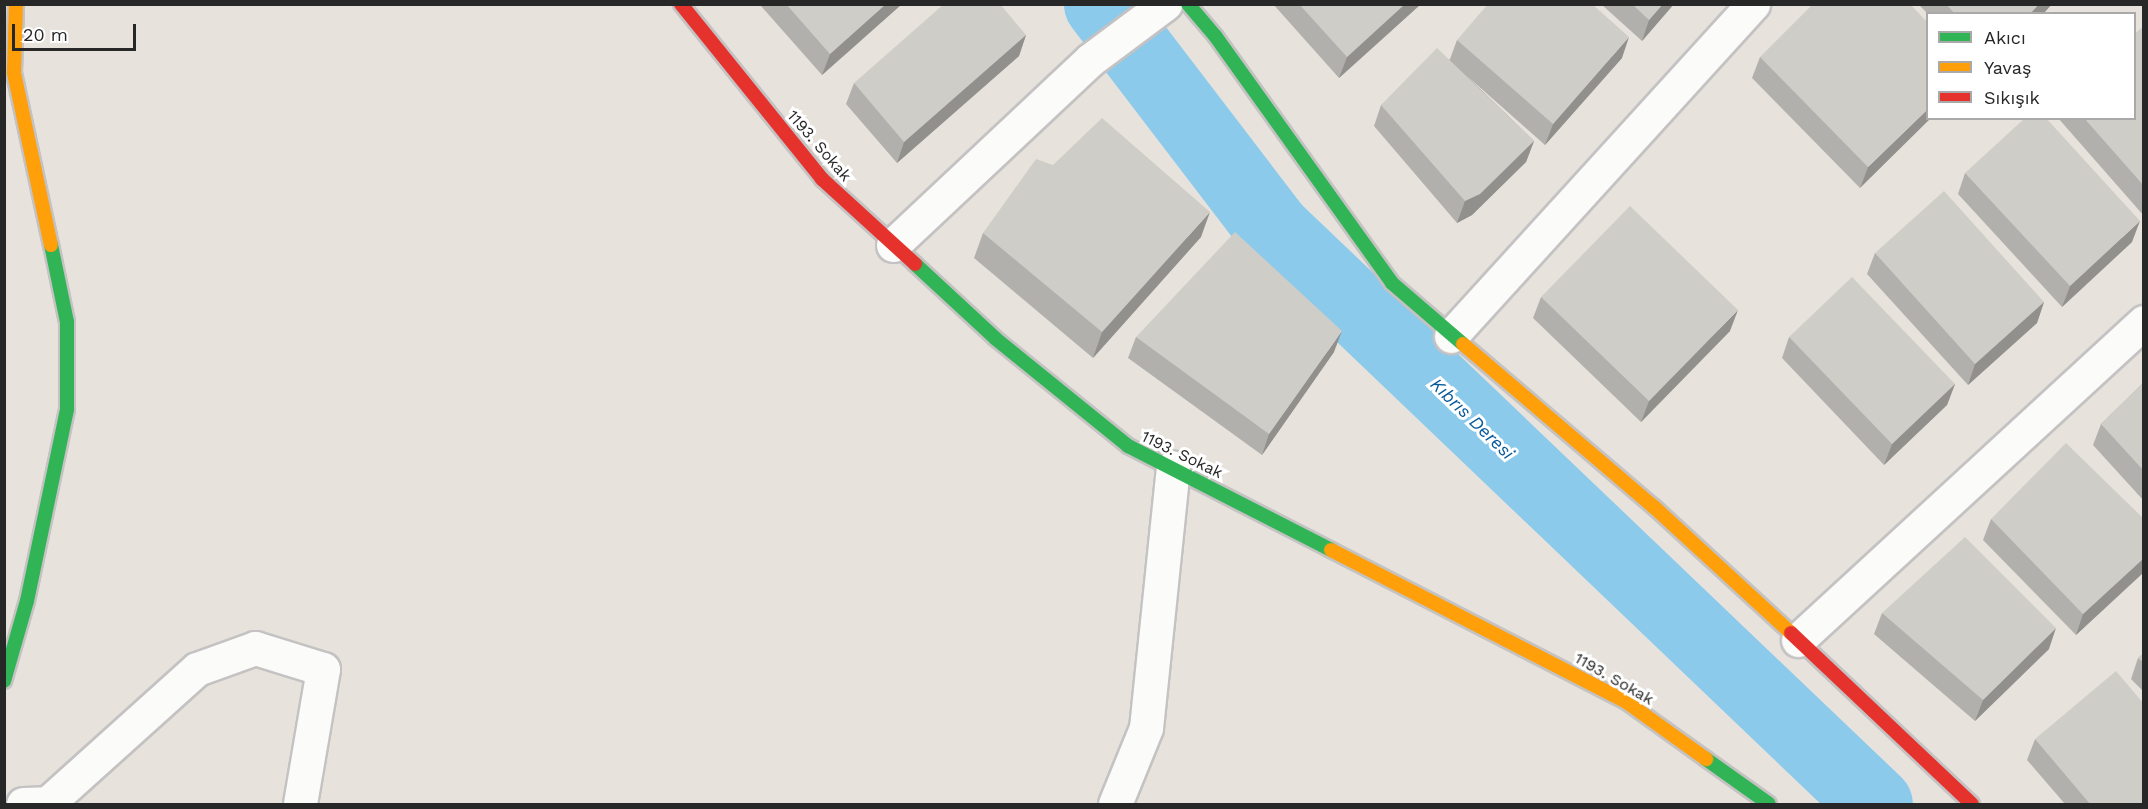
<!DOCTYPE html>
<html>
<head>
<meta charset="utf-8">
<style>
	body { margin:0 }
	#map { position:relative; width:2148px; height:809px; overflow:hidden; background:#e7e3dc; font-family:"Work Sans",sans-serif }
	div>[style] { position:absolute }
	.river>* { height:75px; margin:-37.5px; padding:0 37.5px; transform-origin:37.5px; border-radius:37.5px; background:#8ccaec }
	.roads { filter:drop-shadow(2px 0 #c4c2c2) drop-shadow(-2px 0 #c4c2c2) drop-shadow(0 2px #c4c2c2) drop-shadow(0 -2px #c4c2c2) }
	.street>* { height:33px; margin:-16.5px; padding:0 16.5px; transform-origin:16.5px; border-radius:16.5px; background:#fbfbfa }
	.fast>* { height:14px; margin:-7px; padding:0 7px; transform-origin:7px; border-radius:7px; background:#30b455 }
	.slow>* { height:14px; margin:-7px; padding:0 7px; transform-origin:7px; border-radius:7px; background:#ff9f0a }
	.jam>* { height:14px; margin:-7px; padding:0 7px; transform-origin:7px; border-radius:7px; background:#e5322d }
	.wall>* { inset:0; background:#b2b0ac }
	.shaded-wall>* { inset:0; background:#91908c }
	.building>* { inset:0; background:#cfcdc8 }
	span { translate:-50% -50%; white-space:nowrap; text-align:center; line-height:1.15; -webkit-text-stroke:6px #fff; paint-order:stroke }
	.street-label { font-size:16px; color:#272727 }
	.water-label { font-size:18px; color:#085a9b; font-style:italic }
	.frame { position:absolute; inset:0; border:6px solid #272727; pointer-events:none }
	.legend { position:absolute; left:1926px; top:12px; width:210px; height:108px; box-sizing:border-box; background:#fff; border:2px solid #a9a9a9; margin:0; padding:8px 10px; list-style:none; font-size:18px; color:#272727 }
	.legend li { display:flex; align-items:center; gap:12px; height:30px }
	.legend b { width:30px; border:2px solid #a9a9a9 }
	.scale { position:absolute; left:12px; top:24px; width:124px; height:27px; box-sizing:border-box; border:3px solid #272727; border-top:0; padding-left:8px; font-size:18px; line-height:21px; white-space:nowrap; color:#272727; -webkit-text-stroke:4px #fff; paint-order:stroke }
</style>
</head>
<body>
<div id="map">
	<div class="river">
		<div style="left:1101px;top:4px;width:285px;rotate:52.6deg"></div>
		<div style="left:1274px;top:230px;width:831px;rotate:43.68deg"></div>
	</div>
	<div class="roads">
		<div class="street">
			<div style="left:893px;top:245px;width:270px;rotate:-43.2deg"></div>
			<div style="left:1090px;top:60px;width:94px;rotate:-36.7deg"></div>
			<div style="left:1451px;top:336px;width:449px;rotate:-47.7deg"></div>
			<div style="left:1798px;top:640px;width:470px;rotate:-42.6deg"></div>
			<div style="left:23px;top:804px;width:25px;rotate:-2deg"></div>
			<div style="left:48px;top:803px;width:200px;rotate:-42deg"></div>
			<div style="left:197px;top:669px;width:62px;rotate:-19.9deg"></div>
			<div style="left:255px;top:648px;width:71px;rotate:17.2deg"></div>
			<div style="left:323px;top:669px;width:137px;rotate:99.7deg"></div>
			<div style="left:1115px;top:804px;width:82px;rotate:-67.8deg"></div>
			<div style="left:1146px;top:728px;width:262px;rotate:-84.1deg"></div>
		</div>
		<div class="fast">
			<div style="left:1188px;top:4px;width:43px;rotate:49.7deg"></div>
			<div style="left:1216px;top:37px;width:302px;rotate:54.4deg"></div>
			<div style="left:1392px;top:283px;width:94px;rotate:40.7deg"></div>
			<div style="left:915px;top:264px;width:110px;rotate:42.8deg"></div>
			<div style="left:996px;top:339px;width:170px;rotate:39deg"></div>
			<div style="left:1128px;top:446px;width:228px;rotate:27.1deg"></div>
			<div style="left:4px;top:681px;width:83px;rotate:-74deg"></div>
			<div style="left:27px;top:601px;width:196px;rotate:-78.2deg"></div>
			<div style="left:67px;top:409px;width:87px;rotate:-90deg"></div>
			<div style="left:67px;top:322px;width:79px;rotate:-101.7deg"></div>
			<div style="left:1706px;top:759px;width:77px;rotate:35.5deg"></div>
		</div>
		<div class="slow">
			<div style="left:16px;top:4px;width:69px;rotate:91.7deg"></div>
			<div style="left:14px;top:73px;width:176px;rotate:77.9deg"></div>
			<div style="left:1463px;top:344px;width:251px;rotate:40.5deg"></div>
			<div style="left:1654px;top:507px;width:186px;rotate:42.6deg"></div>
			<div style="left:1331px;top:550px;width:331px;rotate:27.2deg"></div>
			<div style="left:1625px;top:701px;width:100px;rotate:35.6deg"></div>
		</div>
		<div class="jam">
			<div style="left:681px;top:4px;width:225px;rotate:51.1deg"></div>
			<div style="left:822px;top:179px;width:126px;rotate:42.4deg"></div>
			<div style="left:1791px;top:633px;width:249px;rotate:43.4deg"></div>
		</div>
	</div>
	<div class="wall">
		<div style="clip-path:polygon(761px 4px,902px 4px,822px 75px,761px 6px)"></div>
		<div style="clip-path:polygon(1273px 4px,1421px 4px,1339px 78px)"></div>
		<div style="clip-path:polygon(1601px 4px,1674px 4px,1642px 41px)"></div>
		<div style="clip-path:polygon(1918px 4px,2052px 4px,2043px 14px,1928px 14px)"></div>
		<div style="clip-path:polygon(1928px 23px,1860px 188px,1752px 78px,1760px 57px)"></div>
		<div style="clip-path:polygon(2144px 26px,2144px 216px,2058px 118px,2134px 118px)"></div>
		<div style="clip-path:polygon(1026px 35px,1019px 56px,897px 163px,846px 104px,854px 83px)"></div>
		<div style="clip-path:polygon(1457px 40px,1622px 58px,1545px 145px,1467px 76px,1534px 141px,1526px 162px,1472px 215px,1457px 223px,1374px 126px,1381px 105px,1450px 59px)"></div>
		<div style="clip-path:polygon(1965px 173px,2132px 242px,2062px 307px,1958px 194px)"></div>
		<div style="clip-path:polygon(983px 233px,1201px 237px,1093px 358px,974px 258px)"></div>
		<div style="clip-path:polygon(1875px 253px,2044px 302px,2037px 323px,1968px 385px,1867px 274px)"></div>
		<div style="clip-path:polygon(1541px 297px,1730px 331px,1641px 422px,1533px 318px)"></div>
		<div style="clip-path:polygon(1136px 337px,1334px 352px,1262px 455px,1128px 358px)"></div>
		<div style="clip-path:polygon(1789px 337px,1955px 384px,1947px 405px,1884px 465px,1782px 358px)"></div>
		<div style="clip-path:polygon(2144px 382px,2144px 501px,2093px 445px,2101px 424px)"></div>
		<div style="clip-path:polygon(1991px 519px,2144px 519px,2144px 572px,2076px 635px,1983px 540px)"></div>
		<div style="clip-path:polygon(1882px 613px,2049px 649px,1975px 721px,1874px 634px)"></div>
		<div style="clip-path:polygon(2144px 653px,2144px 692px,2131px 679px,2138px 658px)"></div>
		<div style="clip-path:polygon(2035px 739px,2144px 804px,2065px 804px,2027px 760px)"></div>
	</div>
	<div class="shaded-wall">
		<div style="clip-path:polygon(886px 4px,902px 4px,822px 75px,830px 54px)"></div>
		<div style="clip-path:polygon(1405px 4px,1421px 4px,1339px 78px,1347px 57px)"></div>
		<div style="clip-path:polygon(1663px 4px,1674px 4px,1642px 41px,1649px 20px)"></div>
		<div style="clip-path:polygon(2039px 4px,2052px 4px,2043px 14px,2030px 14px)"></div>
		<div style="clip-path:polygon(1026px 35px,1019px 56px,897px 163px,904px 142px)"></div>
		<div style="clip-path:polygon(1629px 37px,1622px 58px,1545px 145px,1553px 124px)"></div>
		<div style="clip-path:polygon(1928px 109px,1928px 118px,1931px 118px,1860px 188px,1868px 167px)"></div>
		<div style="clip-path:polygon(1534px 141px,1526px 162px,1472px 215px,1457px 223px,1465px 201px)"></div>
		<div style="clip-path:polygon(1210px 212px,1201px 237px,1093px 358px,1102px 332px)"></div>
		<div style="clip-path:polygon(2140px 221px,2132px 242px,2062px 307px,2070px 286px)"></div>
		<div style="clip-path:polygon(2044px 302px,2037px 323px,1968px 385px,1975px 364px)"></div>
		<div style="clip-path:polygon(1738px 310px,1730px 331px,1641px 422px,1649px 401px)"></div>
		<div style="clip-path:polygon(1342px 331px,1334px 352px,1262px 455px,1269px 434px)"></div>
		<div style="clip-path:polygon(1955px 384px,1947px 405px,1884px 465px,1892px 444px)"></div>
		<div style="clip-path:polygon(2144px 558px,2144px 572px,2076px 635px,2083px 614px)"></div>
		<div style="clip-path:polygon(2056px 628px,2049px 649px,1975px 721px,1983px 700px)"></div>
	</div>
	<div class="building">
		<div style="clip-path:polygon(786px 4px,886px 4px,830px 54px)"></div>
		<div style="clip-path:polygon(944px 4px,1000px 4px,1026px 35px,904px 142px,854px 83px)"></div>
		<div style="clip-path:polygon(1299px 4px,1405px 4px,1347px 57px)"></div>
		<div style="clip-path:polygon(1488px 4px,1592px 4px,1629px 37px,1553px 124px,1457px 40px)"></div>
		<div style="clip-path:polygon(1632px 4px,1663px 4px,1649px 20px)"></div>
		<div style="clip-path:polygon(1813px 4px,1910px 4px,1928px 23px,1928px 109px,1868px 167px,1760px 57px)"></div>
		<div style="clip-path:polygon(1946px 4px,2039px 4px,2030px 14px,1955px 14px)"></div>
		<div style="clip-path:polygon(2144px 26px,2144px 186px,2084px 118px,2134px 118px,2134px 34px)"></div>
		<div style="clip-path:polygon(1437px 48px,1534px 141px,1480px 194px,1465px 201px,1381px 105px)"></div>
		<div style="clip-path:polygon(1102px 118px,1210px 212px,1102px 332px,983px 233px,1036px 159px,1053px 165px)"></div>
		<div style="clip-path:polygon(2025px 118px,2046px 118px,2140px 221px,2070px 286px,1965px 173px)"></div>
		<div style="clip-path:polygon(1944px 191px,2044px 302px,1975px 364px,1875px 253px)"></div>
		<div style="clip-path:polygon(1630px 206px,1738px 310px,1649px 401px,1541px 297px)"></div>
		<div style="clip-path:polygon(1235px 232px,1342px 331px,1269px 434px,1136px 337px)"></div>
		<div style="clip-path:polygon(1852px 277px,1955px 384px,1892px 444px,1789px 337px)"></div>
		<div style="clip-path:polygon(2144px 382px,2144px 471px,2101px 424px)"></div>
		<div style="clip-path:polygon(2066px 443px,2144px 519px,2144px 558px,2083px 614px,1991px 519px)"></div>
		<div style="clip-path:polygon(1965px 537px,2056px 628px,1983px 700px,1882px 613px)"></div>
		<div style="clip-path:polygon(2144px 653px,2144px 663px,2138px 658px)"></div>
		<div style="clip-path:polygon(2116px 671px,2144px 704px,2144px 803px,2142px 804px,2090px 804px,2035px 739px)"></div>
	</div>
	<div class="street-label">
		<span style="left:819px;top:146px;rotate:49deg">1193. Sokak</span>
		<span style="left:1182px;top:455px;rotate:26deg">1193. Sokak</span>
		<span style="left:1614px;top:679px;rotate:30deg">1193. Sokak</span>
	</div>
	<div class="water-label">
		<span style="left:1472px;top:419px;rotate:44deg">Kıbrıs Deresi</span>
	</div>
	<div class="frame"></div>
	<ul class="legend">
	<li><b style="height:8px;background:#30b455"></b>Akıcı</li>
	<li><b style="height:8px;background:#ff9f0a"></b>Yavaş</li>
	<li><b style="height:8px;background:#e5322d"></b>Sıkışık</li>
	</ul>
	<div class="scale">20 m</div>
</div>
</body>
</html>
